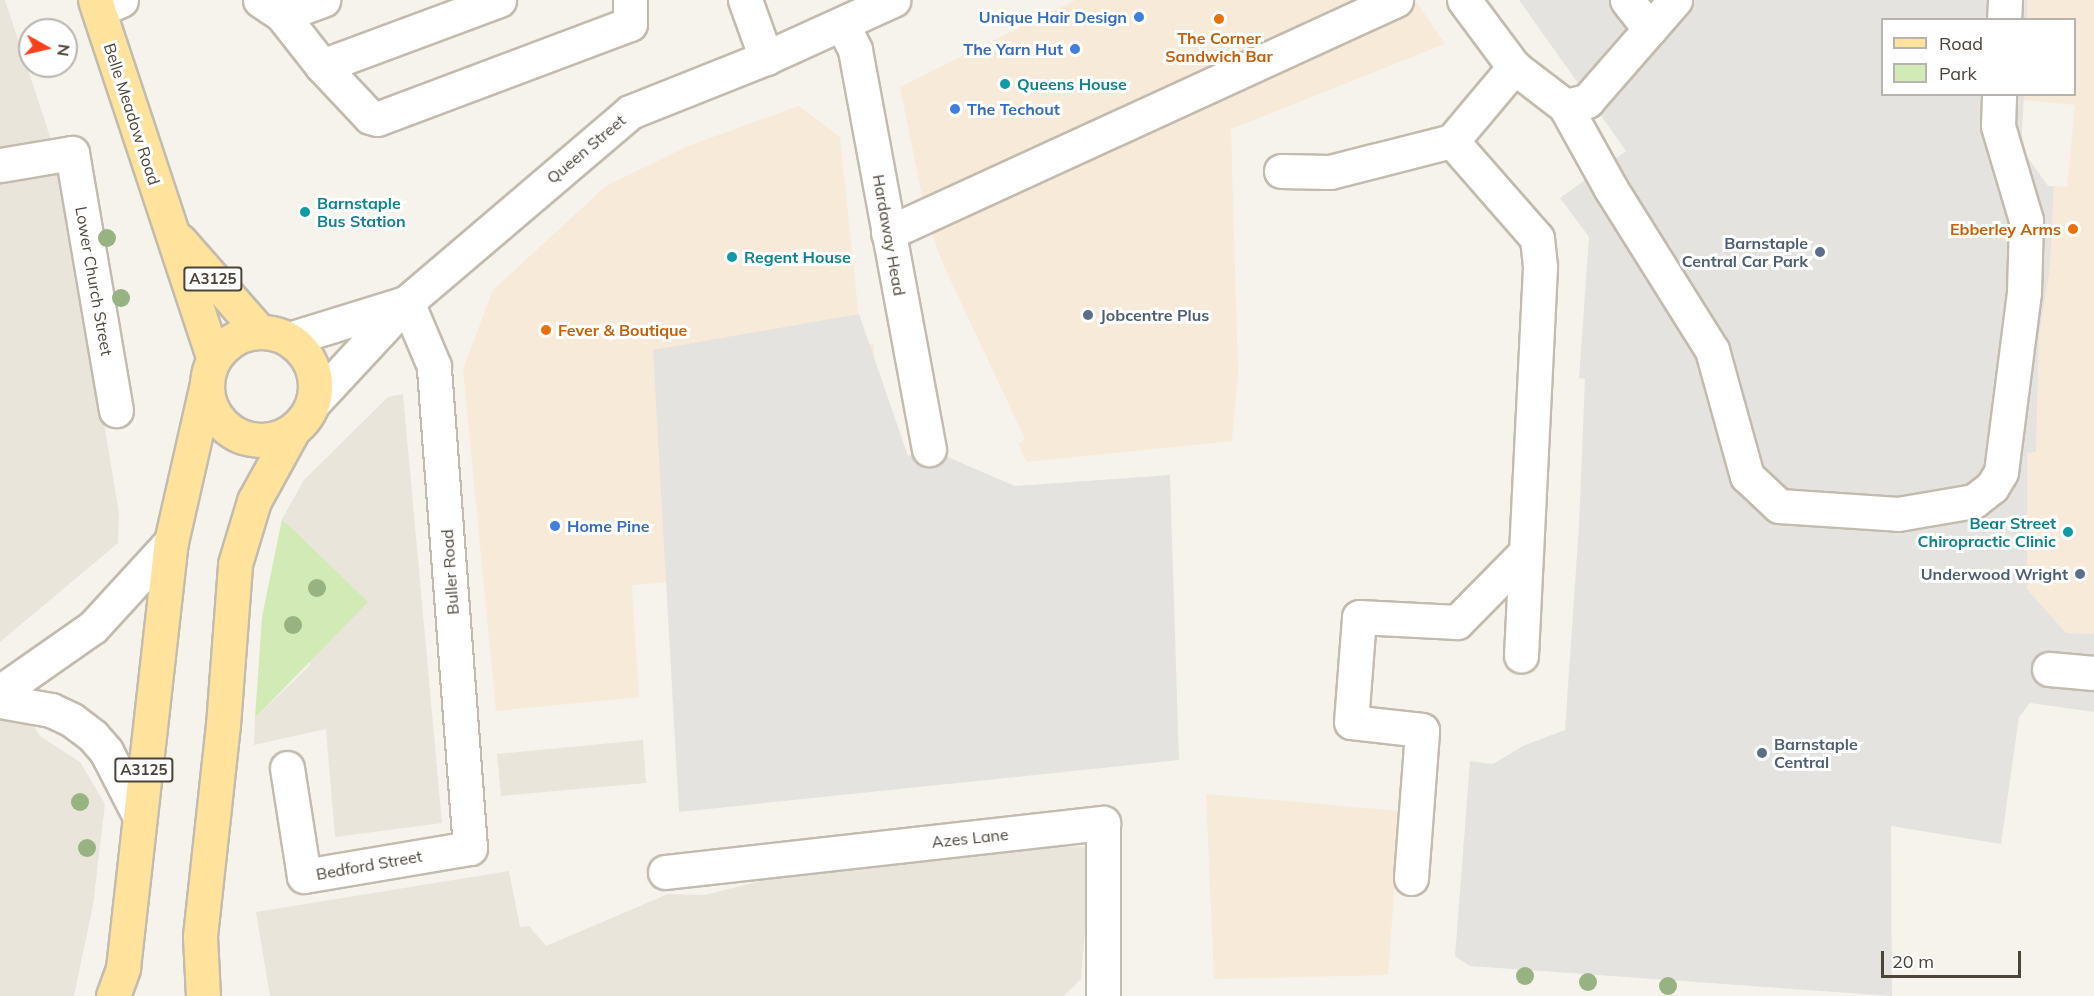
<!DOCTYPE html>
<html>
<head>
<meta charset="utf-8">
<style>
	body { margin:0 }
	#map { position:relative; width:2094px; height:996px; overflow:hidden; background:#f6f3ec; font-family:Mulish,sans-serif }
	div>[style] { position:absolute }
	.residential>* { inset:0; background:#eae5da }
	.commercial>* { inset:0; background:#f7ead8 }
	.green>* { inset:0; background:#d2eab5 }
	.parking>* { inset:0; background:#e5e3e0 }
	.roads { filter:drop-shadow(2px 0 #c2bbae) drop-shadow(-2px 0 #c2bbae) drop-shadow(0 2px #c2bbae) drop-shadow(0 -2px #c2bbae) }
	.minor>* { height:33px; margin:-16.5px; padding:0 16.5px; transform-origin:16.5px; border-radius:16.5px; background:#fff }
	.major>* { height:33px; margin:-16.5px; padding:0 16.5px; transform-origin:16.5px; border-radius:16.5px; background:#ffe39c }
	.major>.ring { margin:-16.5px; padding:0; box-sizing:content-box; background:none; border:33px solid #ffe39c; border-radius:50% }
	.trees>* { width:18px; height:18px; margin:-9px; border-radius:50%; background:#97b381 }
	.dots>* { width:16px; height:16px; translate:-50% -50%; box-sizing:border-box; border:3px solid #fff; border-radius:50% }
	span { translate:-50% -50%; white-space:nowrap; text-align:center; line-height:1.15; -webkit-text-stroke:6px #fff; paint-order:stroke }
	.shield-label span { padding:2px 4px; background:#fff; border:2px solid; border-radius:4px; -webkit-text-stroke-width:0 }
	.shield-label { font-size:15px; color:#4b4439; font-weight:700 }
	.shop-label { font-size:16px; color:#366cbe; font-weight:700 }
	.right { translate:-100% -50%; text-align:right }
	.left { translate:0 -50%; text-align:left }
	.food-label { font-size:16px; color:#c56008; font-weight:700 }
	.culture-label { font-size:16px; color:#0d838f; font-weight:700 }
	.street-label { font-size:16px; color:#4b4439 }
	.service-label { font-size:16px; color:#4e5e75; font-weight:700 }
	.legend { position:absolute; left:1881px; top:18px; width:195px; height:78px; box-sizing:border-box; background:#fff; border:2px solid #b7b4b0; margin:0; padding:8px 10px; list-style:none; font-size:18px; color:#4b4439 }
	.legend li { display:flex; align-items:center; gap:12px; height:30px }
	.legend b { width:30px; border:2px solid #b7b4b0 }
	.north { position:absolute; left:18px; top:18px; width:60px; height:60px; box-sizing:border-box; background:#fff; border:2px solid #b7b4b0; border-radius:50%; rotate:98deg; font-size:16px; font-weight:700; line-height:24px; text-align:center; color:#4b4439 }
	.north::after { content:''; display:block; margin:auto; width:21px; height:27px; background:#fc3f1d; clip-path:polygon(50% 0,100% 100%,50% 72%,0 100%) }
	.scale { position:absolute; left:1881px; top:951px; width:140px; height:27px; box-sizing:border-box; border:3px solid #4b4439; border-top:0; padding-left:8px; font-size:18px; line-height:21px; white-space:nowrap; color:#4b4439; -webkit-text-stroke:4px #fff; paint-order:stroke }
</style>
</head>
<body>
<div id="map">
	<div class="residential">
		<div style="clip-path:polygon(0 0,5px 0,62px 173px,119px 513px,118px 543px,0 642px)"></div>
		<div style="clip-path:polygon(403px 394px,442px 823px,335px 837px,326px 729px,254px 745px,255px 718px,310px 665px,287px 523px,282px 519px,304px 480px,388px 397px)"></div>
		<div style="clip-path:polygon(0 673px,40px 736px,80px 762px,105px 804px,93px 905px,74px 996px,0 996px)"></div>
		<div style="clip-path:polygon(643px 740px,646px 783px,501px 796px,497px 754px)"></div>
		<div style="clip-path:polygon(1092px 846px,1081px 979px,1064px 996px,270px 996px,256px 912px,509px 871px,520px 927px,529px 926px,546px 946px,668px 894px,705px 895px,874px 852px)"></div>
	</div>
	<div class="commercial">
		<div style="clip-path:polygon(1075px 0,1415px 0,1445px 44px,1231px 129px,1238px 372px,1232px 441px,1026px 462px,1019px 444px,1025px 439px,942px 262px,926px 216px,900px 87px)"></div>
		<div style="clip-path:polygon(2027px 0,2094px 0,2094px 634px,2066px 633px,2027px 589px,2027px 452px,2036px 452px,2039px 337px,2050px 268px,2054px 186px,2067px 187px,2075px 105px,2023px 100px,2024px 95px,2074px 94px,2074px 20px,2027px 19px)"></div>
		<div style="clip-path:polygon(799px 106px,840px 137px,860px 328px,851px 346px,874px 344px,874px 396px,895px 564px,632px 585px,639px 697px,496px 711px,463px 369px,493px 290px,606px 186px,688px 146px)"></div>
		<div style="clip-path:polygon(1206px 794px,1400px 811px,1388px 975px,1214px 979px)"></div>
	</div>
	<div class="green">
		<div style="clip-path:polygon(282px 519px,368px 602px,255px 718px,262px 617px)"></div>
	</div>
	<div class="parking">
		<div style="clip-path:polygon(1519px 0,2027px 0,2027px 19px,1882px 20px,1882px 94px,2024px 95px,2021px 148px,2048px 186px,2054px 186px,2050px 268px,2039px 337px,2036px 452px,2027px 453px,2027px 589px,2066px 633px,2094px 634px,2094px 712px,2030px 703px,2019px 717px,2001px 844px,1891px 826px,1892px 996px,1470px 966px,1455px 956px,1470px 761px,1493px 764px,1523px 746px,1565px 730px,1579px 525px,1585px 379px,1579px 378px,1589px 237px,1560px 198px,1626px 151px)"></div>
		<div style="clip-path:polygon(859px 314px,908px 456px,929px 449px,1015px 486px,1170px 475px,1179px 760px,679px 812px,653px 350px)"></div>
	</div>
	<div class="roads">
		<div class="minor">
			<div style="left:260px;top:0;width:27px;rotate:34deg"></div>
			<div style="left:282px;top:15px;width:65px;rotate:51.9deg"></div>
			<div style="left:322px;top:66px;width:70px;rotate:46.7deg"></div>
			<div style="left:370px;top:117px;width:7px;rotate:16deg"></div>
			<div style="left:377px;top:119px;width:270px;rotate:-20.6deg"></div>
			<div style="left:630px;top:24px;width:24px;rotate:-90deg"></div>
			<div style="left:745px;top:0;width:62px;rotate:70.1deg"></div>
			<div style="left:1464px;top:0;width:84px;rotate:53.3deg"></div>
			<div style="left:1514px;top:67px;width:64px;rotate:37.4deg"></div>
			<div style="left:1565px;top:106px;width:95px;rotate:61deg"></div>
			<div style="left:1611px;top:189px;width:190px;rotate:57.9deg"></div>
			<div style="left:1712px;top:350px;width:131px;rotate:74.5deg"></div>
			<div style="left:1747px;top:476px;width:44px;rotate:43.2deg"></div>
			<div style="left:1779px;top:506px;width:119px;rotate:3.8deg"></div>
			<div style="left:1898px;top:514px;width:77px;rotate:-9.7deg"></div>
			<div style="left:1974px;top:501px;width:23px;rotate:-38deg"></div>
			<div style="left:1992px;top:487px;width:17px;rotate:-59deg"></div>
			<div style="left:2001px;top:472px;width:181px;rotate:-82.7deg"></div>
			<div style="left:2024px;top:292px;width:72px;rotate:-88.4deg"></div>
			<div style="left:2026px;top:220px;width:98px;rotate:-106.6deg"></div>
			<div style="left:1998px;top:126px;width:32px;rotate:-88deg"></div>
			<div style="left:1627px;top:0;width:37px;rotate:52deg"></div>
			<div style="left:99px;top:10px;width:24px;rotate:-24deg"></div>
			<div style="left:282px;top:15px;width:44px;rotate:-20.1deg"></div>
			<div style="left:2004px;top:20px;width:20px;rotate:-87deg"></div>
			<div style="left:842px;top:24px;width:29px;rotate:63deg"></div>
			<div style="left:855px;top:50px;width:406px;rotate:79.5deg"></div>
			<div style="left:322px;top:66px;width:189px;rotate:-20.4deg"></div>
			<div style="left:1565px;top:106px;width:23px;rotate:-13deg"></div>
			<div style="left:1587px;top:101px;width:134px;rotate:-48.9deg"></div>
			<div style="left:1452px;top:141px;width:129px;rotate:48.8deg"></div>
			<div style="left:1537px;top:238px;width:29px;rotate:84deg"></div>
			<div style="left:1540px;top:267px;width:389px;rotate:92.8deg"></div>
			<div style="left:0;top:165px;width:73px;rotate:-9.5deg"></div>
			<div style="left:72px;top:153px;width:261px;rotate:80.3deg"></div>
			<div style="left:1281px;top:171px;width:49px;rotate:1.2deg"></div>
			<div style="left:1330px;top:172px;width:126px;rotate:-14.3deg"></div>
			<div style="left:1452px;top:141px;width:97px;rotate:-50deg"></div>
			<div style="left:888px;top:233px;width:559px;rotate:-24.64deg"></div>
			<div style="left:289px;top:339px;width:121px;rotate:-17.2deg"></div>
			<div style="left:313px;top:403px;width:138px;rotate:-47.1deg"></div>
			<div style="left:407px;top:302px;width:293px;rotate:-40.4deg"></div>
			<div style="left:630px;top:112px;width:146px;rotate:-21.7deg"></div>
			<div style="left:766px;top:58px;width:140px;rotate:-24.5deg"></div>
			<div style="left:2049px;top:669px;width:45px;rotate:5.1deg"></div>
			<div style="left:0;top:692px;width:113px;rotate:-35deg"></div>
			<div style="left:93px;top:627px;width:115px;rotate:-47.5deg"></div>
			<div style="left:0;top:701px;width:52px;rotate:10deg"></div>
			<div style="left:51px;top:710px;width:23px;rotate:25deg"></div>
			<div style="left:72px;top:720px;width:26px;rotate:37deg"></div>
			<div style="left:93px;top:736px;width:20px;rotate:49deg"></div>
			<div style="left:106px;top:751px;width:70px;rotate:62.7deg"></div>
			<div style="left:287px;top:768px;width:109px;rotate:81.1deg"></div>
			<div style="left:304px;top:876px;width:168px;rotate:-9.6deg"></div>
			<div style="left:470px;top:848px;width:483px;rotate:-94.3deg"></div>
			<div style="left:434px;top:366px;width:69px;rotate:-112.9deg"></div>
			<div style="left:665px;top:872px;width:441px;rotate:-6.4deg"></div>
			<div style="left:1103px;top:823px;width:173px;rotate:90deg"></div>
			<div style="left:1411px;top:878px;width:148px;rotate:-85.7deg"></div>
			<div style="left:1422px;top:730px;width:71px;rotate:-173.6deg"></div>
			<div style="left:1351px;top:722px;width:105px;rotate:-85.6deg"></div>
			<div style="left:1359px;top:617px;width:98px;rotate:2.9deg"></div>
			<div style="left:1457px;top:622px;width:98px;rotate:-45.4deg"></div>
		</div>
		<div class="major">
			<div style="left:95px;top:0;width:378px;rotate:71.7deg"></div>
			<div style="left:179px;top:240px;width:121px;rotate:48.7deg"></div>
			<div class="ring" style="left:207px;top:332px;width:75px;height:75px"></div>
			<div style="left:113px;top:996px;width:30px;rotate:-70deg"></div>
			<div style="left:123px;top:968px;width:429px;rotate:-83.6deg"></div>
			<div style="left:171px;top:542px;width:162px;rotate:-77.2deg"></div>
			<div style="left:203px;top:996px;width:60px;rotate:-92.9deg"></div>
			<div style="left:200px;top:936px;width:212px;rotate:-83.8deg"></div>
			<div style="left:223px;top:725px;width:161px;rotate:-85.7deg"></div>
			<div style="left:235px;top:564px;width:66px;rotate:-73.2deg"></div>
			<div style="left:254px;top:501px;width:81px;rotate:-61.2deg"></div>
		</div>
	</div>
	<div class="trees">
		<div style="left:107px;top:238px"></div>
		<div style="left:121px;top:298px"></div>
		<div style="left:317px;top:588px"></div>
		<div style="left:293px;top:625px"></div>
		<div style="left:80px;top:802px"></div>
		<div style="left:87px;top:848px"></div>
		<div style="left:1525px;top:976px"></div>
		<div style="left:1588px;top:982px"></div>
		<div style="left:1668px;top:986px"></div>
	</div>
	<div class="dots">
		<div style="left:1139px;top:17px;background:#3f7fe0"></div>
		<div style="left:1219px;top:19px;background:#e8710a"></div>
		<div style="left:1075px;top:49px;background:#3f7fe0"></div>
		<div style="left:1005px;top:84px;background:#0f9aa8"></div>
		<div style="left:955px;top:109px;background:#3f7fe0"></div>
		<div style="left:305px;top:212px;background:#0f9aa8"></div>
		<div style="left:2073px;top:229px;background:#e8710a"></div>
		<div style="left:1820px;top:252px;background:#5c6f8a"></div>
		<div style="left:732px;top:257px;background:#0f9aa8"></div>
		<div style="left:1088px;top:315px;background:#5c6f8a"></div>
		<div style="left:546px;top:330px;background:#e8710a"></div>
		<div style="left:555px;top:526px;background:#3f7fe0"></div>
		<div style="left:2068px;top:532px;background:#0f9aa8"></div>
		<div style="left:2080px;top:574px;background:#5c6f8a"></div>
		<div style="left:1762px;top:753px;background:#5c6f8a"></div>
	</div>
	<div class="shield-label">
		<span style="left:213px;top:279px">A3125</span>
		<span style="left:144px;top:770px">A3125</span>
	</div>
	<div class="shop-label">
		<span class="right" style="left:1127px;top:17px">Unique Hair Design</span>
		<span class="right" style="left:1063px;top:49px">The Yarn Hut</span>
		<span class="left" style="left:967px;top:109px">The Techout</span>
		<span class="left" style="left:567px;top:526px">Home Pine</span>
	</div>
	<div class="food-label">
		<span style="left:1219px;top:47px">The Corner<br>Sandwich Bar</span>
		<span class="right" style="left:2061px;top:229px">Ebberley Arms</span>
		<span class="left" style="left:558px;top:330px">Fever &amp; Boutique</span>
	</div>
	<div class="culture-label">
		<span class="left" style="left:1017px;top:84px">Queens House</span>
		<span class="left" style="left:317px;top:212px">Barnstaple<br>Bus Station</span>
		<span class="left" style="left:744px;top:257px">Regent House</span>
		<span class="right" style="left:2056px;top:532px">Bear Street<br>Chiropractic Clinic</span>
	</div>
	<div class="street-label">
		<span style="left:132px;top:114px;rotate:72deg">Belle Meadow Road</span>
		<span style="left:586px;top:149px;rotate:-40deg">Queen Street</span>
		<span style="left:889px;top:235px;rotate:80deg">Hardaway Head</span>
		<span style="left:94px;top:281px;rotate:80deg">Lower Church Street</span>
		<span style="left:450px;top:572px;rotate:-94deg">Buller Road</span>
		<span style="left:970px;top:838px;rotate:-6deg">Azes Lane</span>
		<span style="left:369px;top:865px;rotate:-10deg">Bedford Street</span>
	</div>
	<div class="service-label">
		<span class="right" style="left:1808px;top:252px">Barnstaple<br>Central Car Park</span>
		<span class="left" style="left:1100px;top:315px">Jobcentre Plus</span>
		<span class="right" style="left:2068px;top:574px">Underwood Wright</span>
		<span class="left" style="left:1774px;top:753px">Barnstaple<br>Central</span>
	</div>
	<ul class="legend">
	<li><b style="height:8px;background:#ffe39c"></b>Road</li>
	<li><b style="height:16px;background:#d2eab5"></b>Park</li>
	</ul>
	<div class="north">N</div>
	<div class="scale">20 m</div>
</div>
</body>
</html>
